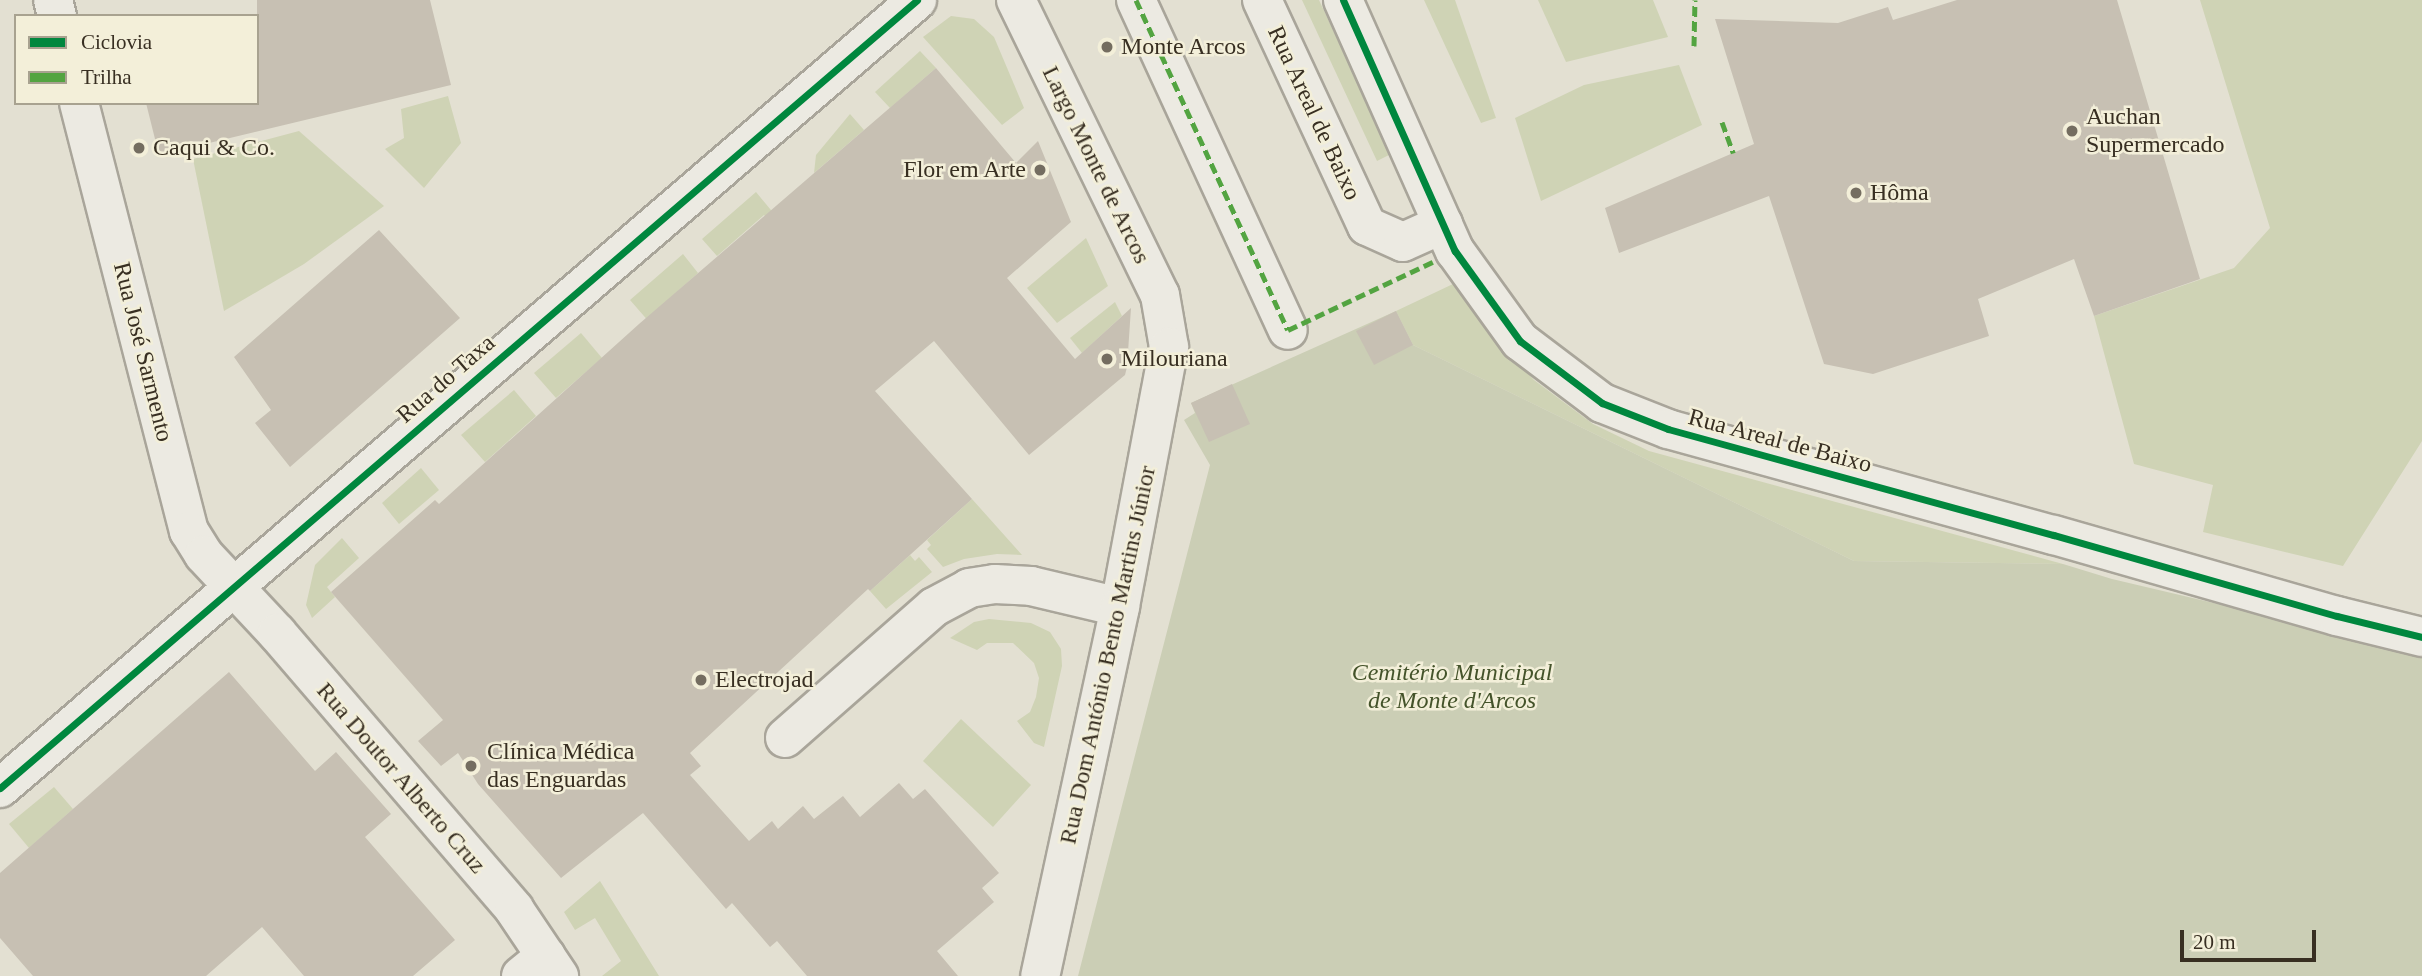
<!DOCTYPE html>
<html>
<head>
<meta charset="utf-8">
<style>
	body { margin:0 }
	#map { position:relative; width:2422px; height:976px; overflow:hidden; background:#e3e0d2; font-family:Georgia,serif }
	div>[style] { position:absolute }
	.green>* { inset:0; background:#cfd3b5 }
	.cemetery>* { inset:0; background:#cbceb5 }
	.building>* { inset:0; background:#c7c0b3 }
	.roads { filter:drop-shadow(2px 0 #a9a59a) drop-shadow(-2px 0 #a9a59a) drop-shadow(0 2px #a9a59a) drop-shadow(0 -2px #a9a59a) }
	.street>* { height:38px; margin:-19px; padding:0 19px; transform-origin:19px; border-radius:19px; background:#eceae2 }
	.secondary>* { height:38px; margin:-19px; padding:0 19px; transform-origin:19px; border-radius:19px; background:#eceae2 }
	.quiet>* { height:5px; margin-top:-2.5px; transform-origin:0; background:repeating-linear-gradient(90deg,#53a441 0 10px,transparent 0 15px) }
	.cycleway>* { height:7px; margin:-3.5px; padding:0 3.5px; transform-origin:3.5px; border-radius:3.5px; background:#00873e }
	.dots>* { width:19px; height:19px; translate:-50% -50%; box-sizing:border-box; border:4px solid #f3efd9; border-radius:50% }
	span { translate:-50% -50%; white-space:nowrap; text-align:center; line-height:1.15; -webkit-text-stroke:5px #f3efd9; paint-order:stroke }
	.poi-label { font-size:24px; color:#382f22 }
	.left { translate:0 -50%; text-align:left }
	.right { translate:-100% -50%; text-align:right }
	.street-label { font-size:24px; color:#382f22 }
	.park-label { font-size:24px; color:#44532a; font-style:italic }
	.legend { position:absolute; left:14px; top:14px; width:245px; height:91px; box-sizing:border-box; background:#f3efd9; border:2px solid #a8a290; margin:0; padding:9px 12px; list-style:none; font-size:21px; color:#382f22 }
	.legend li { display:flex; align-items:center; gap:14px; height:35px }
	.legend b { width:35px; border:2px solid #a8a290 }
	.scale { position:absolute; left:2180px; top:930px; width:136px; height:32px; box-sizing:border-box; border:4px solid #382f22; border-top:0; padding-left:9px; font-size:21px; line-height:24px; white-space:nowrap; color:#382f22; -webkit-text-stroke:5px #f3efd9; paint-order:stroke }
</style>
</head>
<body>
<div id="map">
	<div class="green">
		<div style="clip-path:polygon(1302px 0,1319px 0,1391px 154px,1377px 161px)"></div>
		<div style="clip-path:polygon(1424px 0,1455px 0,1496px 118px,1481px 123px)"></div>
		<div style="clip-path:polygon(1538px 0,1653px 0,1668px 37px,1566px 62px)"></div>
		<div style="clip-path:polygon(2200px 0,2422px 0,2422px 441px,2343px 566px,2203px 532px,2213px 485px,2134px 464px,2094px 316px,2234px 268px,2270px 228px)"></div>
		<div style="clip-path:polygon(951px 16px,974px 19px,994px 37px,1024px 108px,1002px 125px,923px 37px)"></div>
		<div style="clip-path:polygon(920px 51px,936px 68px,890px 108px,875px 92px)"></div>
		<div style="clip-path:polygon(1679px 65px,1702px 125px,1541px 201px,1515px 118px,1584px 85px)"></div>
		<div style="clip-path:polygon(448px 96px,461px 143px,424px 188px,385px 149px,404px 138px,401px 109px)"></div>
		<div style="clip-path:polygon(850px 114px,864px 130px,814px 173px,816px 155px)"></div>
		<div style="clip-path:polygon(299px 131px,384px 206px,304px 264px,224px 311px,193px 159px)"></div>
		<div style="clip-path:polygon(756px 192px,833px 285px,828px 290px,764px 215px,717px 256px,702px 239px)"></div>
		<div style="clip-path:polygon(1086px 238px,1108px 286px,1057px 323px,1027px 288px)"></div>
		<div style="clip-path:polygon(683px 254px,698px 273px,651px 315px,711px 393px,630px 300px)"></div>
		<div style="clip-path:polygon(1453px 284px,1479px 320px,1534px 380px,1593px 424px,1649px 451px,2063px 564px,1854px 561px,1413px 345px,1396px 311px)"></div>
		<div style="clip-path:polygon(1115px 302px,1122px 316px,1082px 353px,1070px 338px)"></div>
		<div style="clip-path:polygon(581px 333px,602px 358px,556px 398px,534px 373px)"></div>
		<div style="clip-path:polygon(514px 390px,536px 416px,485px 462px,461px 435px)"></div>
		<div style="clip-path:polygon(421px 468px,439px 490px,399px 524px,382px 503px)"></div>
		<div style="clip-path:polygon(972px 499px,1022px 555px,997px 554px,964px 559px,943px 567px,927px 549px,931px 545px,927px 540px)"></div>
		<div style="clip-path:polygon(342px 538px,359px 558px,327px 587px,335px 597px,312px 618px,306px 605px,315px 565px)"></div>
		<div style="clip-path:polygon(910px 555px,915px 561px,919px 557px,932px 572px,886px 609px,870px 591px)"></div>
		<div style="clip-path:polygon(989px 619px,1031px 623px,1050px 632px,1061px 649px,1062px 666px,1044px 747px,1034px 743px,1017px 721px,1030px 712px,1036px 697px,1039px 678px,1034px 663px,1013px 643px,987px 643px,977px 650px,950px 638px,974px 622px)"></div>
		<div style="clip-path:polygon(961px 719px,1031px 785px,993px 827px,923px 761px)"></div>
		<div style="clip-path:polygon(54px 787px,73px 809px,29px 848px,9px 824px)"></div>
		<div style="clip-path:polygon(600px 881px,659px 976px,602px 976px,621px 961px,595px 918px,575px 930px,564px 912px)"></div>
	</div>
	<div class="cemetery">
		<div style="clip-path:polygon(1396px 311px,1413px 345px,1854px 561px,2063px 564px,2112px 579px,2422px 652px,2422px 976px,1078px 976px,1210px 465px,1184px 420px,1195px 413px,1191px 403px)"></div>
	</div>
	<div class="building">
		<div style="clip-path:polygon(257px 0,430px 0,451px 85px,159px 155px,146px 103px,257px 103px)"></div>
		<div style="clip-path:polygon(1957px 0,2117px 0,2200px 279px,2094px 316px,2074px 259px,1978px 299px,1989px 336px,1873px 374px,1824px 364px,1769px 196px,1619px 253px,1605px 208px,1754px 144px,1715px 19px,1838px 23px,1888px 7px,1893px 20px)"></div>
		<div style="clip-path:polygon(936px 68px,1016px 163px,1038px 141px,1071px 222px,1007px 278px,1075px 359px,1131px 308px,1127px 367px,1125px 375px,1029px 455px,934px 341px,875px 391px,972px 499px,870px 591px,868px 589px,690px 753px,701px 766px,690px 775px,749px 841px,772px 821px,778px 829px,803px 806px,814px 819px,843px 796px,860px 817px,899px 783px,913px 799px,925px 789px,999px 873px,982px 888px,994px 902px,937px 951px,958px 976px,807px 976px,777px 941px,770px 947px,732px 903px,726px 909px,643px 813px,561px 878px,478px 784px,458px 753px,441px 766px,418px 741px,443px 720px,331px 592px,435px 500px,439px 504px,639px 324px)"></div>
		<div style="clip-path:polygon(379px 230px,460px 318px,290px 467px,255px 423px,271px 410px,234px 357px)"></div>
		<div style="clip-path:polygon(1396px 311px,1413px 345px,1374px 365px,1356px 331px)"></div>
		<div style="clip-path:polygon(1232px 384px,1250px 424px,1209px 442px,1191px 403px)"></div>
		<div style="clip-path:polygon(229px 672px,315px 771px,336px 752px,391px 814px,365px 837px,455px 940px,413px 976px,304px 976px,262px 927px,206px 976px,33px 976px,0 938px,0 873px)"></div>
	</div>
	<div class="roads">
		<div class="street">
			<div style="left:53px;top:0;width:16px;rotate:76deg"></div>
			<div style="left:1136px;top:0;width:363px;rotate:65.3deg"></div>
			<div style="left:1262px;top:0;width:249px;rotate:65.1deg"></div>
			<div style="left:1367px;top:226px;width:39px;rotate:24deg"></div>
			<div style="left:1403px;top:242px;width:44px;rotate:-24.2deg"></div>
			<div style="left:1343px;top:0;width:275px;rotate:66deg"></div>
			<div style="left:1455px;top:251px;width:111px;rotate:54.2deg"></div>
			<div style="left:1520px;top:341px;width:103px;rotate:37.1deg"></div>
			<div style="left:1602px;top:403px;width:71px;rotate:21.5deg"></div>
			<div style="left:1668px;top:429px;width:400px;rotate:15.4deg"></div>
			<div style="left:2054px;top:535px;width:294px;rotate:16deg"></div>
			<div style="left:2337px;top:616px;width:88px;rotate:13.9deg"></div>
			<div style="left:79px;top:103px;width:442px;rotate:75.6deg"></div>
			<div style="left:189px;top:531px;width:28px;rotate:58deg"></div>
			<div style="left:204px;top:555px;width:107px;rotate:46.9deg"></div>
			<div style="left:277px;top:633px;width:364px;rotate:49.3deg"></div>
			<div style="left:514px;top:909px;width:81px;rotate:56.1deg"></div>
			<div style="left:785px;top:738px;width:198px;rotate:-41.3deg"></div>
			<div style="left:934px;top:607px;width:40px;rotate:-28deg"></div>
			<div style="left:969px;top:588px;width:26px;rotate:-9deg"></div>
			<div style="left:995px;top:584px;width:36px;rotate:3deg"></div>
			<div style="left:1031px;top:586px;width:91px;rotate:13.3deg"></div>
			<div style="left:521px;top:976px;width:32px;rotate:-39deg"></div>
		</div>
		<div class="secondary">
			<div style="left:1016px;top:0;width:328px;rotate:64deg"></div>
			<div style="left:1160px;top:295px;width:53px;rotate:80.2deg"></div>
			<div style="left:1169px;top:347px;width:265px;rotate:100.7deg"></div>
			<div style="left:1120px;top:607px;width:378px;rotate:102.2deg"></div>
			<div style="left:0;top:788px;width:1209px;rotate:-40.67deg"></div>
		</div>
	</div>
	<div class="quiet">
		<div style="left:1136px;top:0;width:363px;rotate:65.3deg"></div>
		<div style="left:1288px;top:330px;width:165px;rotate:-25.2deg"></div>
		<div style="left:1694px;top:46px;width:46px;rotate:-88.8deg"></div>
		<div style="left:1722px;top:122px;width:33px;rotate:70deg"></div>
	</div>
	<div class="cycleway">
		<div style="left:1343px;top:0;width:275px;rotate:66deg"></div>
		<div style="left:1455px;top:251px;width:111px;rotate:54.2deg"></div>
		<div style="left:1520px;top:341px;width:103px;rotate:37.1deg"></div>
		<div style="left:1602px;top:403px;width:71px;rotate:21.5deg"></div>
		<div style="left:1668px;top:429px;width:400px;rotate:15.4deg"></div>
		<div style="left:2054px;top:535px;width:294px;rotate:16deg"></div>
		<div style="left:2337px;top:616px;width:88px;rotate:13.9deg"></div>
		<div style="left:0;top:788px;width:1209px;rotate:-40.67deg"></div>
	</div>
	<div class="dots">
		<div style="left:1107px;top:47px;background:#746d60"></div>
		<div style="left:2072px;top:131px;background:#746d60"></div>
		<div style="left:139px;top:148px;background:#746d60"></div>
		<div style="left:1040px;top:170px;background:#746d60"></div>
		<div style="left:1856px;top:193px;background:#746d60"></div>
		<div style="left:1107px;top:359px;background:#746d60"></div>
		<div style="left:701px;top:680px;background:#746d60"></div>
		<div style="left:471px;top:766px;background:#746d60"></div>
	</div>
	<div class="poi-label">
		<span class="left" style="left:1121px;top:47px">Monte Arcos</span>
		<span class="left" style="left:2086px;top:131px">Auchan<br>Supermercado</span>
		<span class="left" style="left:153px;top:148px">Caqui &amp; Co.</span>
		<span class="right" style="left:1026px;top:170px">Flor em Arte</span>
		<span class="left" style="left:1870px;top:193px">Hôma</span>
		<span class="left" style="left:1121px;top:359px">Milouriana</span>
		<span class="left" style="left:715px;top:680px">Electrojad</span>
		<span class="left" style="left:487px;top:766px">Clínica Médica<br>das Enguardas</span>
	</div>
	<div class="street-label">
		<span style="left:1314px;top:113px;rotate:65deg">Rua Areal de Baixo</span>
		<span style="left:1096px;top:165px;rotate:64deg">Largo Monte de Arcos</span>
		<span style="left:143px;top:352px;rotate:76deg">Rua José Sarmento</span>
		<span style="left:446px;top:379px;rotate:-41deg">Rua do Taxa</span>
		<span style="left:1780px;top:441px;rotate:15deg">Rua Areal de Baixo</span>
		<span style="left:1108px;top:655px;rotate:-78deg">Rua Dom António Bento Martins Júnior</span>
		<span style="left:401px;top:778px;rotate:49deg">Rua Doutor Alberto Cruz</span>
	</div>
	<div class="park-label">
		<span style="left:1452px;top:687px">Cemitério Municipal<br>de Monte d'Arcos</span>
	</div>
	<ul class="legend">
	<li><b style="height:9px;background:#00873e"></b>Ciclovia</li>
	<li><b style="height:9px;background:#53a441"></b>Trilha</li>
	</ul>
	<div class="scale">20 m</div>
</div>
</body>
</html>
